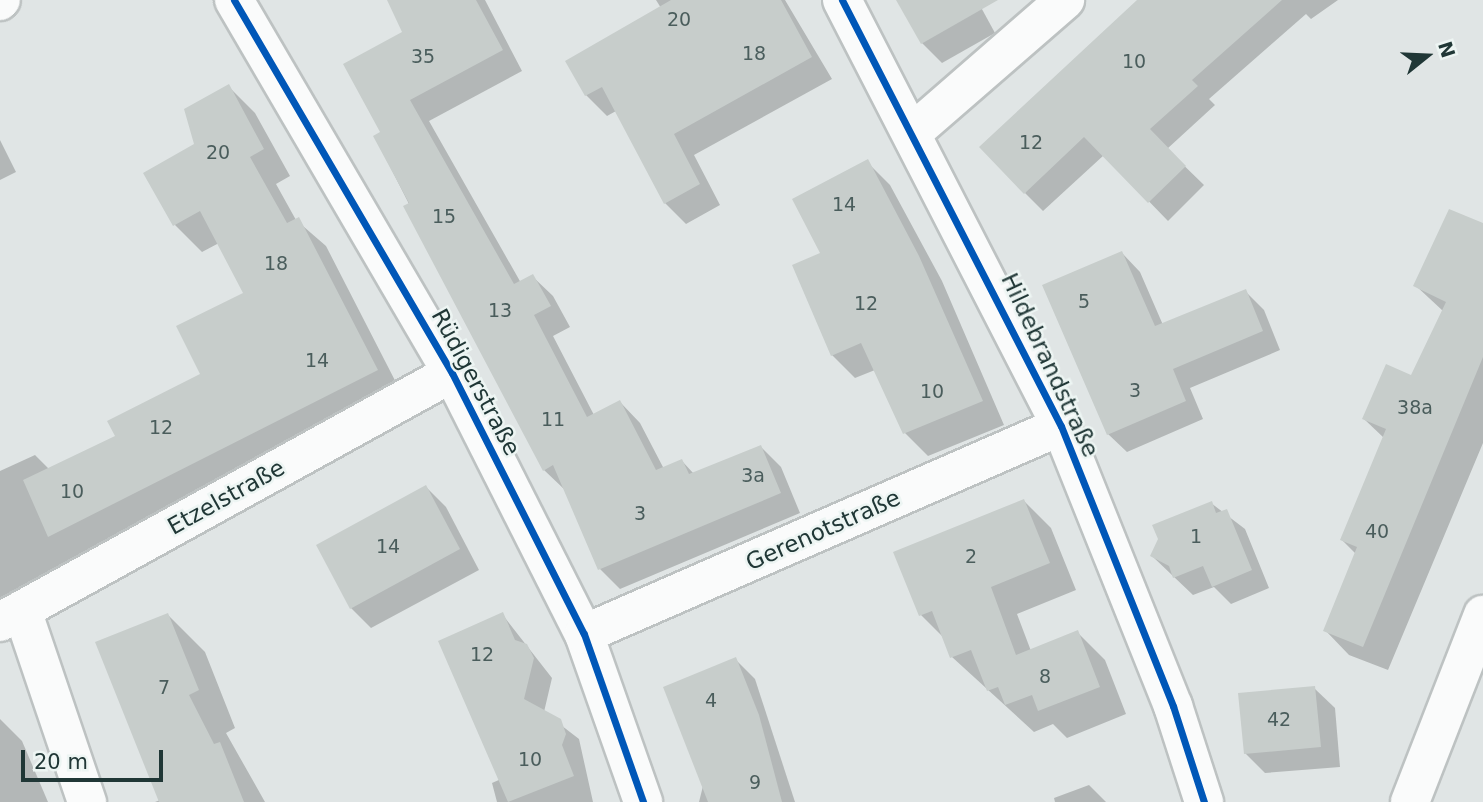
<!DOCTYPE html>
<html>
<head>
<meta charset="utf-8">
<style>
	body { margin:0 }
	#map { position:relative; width:1483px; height:802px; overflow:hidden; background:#e0e5e5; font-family:"DejaVu Sans",sans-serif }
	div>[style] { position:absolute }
	.shadow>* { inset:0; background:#0003 }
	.building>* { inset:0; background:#c7cdcb }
	.roads { filter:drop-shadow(2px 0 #bdc2c2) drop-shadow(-2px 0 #bdc2c2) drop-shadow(0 2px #bdc2c2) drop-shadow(0 -2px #bdc2c2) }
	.minor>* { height:38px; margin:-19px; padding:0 19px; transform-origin:19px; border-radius:19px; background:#fafbfb }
	.cycleway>* { height:7px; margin:-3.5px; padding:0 3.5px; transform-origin:3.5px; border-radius:3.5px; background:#0057b8 }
	span { translate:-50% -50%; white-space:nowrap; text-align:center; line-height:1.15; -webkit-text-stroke:5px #edf5f3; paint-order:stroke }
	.number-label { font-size:19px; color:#4a5d5c }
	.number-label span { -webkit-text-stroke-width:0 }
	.street-label { font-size:23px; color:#203736 }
	.north { position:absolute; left:1392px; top:21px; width:70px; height:70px; -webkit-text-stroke:5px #edf5f3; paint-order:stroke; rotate:72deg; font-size:19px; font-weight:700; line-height:28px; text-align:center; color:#203736 }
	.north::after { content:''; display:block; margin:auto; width:24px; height:32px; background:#203736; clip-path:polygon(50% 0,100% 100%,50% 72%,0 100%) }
	.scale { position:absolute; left:21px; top:750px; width:142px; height:32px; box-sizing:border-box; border:4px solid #203736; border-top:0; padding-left:9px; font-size:21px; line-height:24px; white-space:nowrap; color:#203736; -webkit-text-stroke:5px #edf5f3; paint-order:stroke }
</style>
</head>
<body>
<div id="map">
	<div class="shadow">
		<div style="clip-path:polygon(388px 0,485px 0,522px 71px,429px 121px,521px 283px,532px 276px,553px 296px,570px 327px,553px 336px,594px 415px,620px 402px,640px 423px,664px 469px,682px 461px,694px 474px,761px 447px,781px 467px,800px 513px,620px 589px,600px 569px,565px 490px,544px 470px,375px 137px,383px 133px,404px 33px)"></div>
		<div style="clip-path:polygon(656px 0,785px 0,832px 79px,694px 155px,720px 205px,686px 224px,665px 203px,616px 111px,607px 116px,586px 95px,661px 8px)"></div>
		<div style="clip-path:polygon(901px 0,977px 0,995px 33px,942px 63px,922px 43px)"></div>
		<div style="clip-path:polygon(1140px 0,1338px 0,1311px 19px,1306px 14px,1209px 99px,1215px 105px,1167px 149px,1204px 185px,1168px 221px,1104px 155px,1043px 211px,1025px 193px)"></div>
		<div style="clip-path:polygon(228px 86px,255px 113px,290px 176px,276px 184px,296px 220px,326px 246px,404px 398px,0 602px,0 471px,35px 455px,49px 469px,117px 437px,202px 375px,245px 294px,219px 243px,202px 252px,175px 225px,196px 145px)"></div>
		<div style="clip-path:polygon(0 140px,16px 172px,0 180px)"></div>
		<div style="clip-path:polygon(867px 162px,890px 185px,942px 281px,1004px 425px,928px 456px,905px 433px,875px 370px,855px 378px,832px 355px,823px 254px)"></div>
		<div style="clip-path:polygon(1483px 226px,1483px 443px,1388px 670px,1349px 655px,1325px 630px,1356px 554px,1342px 540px,1384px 438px,1364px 419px,1412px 377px,1443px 311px,1415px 285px)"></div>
		<div style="clip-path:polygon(1122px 253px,1140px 272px,1163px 325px,1245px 291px,1264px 310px,1280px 350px,1190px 388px,1203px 419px,1127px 452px,1108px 434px)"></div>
		<div style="clip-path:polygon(426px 487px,446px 507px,479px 570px,371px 628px,351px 608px)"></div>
		<div style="clip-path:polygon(1024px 501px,1051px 528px,1076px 590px,1017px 614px,1031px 651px,1077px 632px,1105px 660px,1126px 714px,1067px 738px,1053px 724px,1034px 732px,952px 657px,945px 639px,921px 615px,895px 553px)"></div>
		<div style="clip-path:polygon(1211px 503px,1245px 529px,1269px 588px,1231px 604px,1214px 587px,1193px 595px,1152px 556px)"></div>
		<div style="clip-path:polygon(502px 614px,552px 678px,544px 712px,579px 739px,593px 802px,497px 802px,492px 783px,501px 779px)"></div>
		<div style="clip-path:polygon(168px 615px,205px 652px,235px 728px,226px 733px,265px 802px,155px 802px,160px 800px)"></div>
		<div style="clip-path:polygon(735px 659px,755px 679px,795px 802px,699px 802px)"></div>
		<div style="clip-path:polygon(1314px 688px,1335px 708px,1340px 767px,1265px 773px,1245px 753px)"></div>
		<div style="clip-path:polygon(0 719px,22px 741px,48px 802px,0 802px)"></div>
		<div style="clip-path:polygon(1089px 785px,1106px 802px,1055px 802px,1054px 798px)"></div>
	</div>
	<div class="building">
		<div style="clip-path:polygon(387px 0,476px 0,503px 50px,410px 100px,514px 284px,533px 274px,551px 306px,534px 315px,587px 417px,620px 400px,656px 470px,682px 459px,689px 474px,761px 445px,781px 493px,598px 570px,553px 465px,543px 471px,403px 206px,409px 203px,373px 136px,380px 132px,343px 64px,402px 32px)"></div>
		<div style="clip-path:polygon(671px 0,781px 0,812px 57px,674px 134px,700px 184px,664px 204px,602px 87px,585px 96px,565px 61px)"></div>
		<div style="clip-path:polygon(896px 0,998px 0,921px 44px)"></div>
		<div style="clip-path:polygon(1137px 0,1282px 0,1192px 80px,1198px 86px,1150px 129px,1186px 166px,1148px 203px,1084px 137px,1024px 194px,979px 147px)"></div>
		<div style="clip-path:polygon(229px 84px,264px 149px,250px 157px,287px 223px,299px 217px,378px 370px,48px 537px,23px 480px,115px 436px,107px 421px,200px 374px,176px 326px,243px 293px,200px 211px,173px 226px,143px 173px,194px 144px,184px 109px)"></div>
		<div style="clip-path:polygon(868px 159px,919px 256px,983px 401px,903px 434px,861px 343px,831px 356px,792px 265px,820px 253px,792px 199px)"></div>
		<div style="clip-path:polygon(1449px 209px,1483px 223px,1483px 357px,1363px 647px,1323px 631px,1357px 547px,1340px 540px,1386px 429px,1362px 419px,1386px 364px,1411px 375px,1446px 302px,1413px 286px)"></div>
		<div style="clip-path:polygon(1122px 251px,1155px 326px,1246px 289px,1263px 331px,1173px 369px,1186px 401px,1107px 435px,1042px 285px)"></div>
		<div style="clip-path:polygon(426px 485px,460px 549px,350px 609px,316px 545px)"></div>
		<div style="clip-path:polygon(1024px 499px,1050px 563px,991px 587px,1016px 655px,1078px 630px,1100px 687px,1038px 711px,1032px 695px,1005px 705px,998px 687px,987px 691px,971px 650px,950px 658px,932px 611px,919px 616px,893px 552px)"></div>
		<div style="clip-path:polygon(1212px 501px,1216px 513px,1227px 509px,1252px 570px,1212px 587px,1203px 566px,1173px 578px,1169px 566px,1150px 556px,1158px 539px,1152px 525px)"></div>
		<div style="clip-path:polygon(503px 612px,515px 640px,527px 644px,534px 658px,524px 699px,561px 719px,566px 734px,562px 745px,574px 776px,508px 802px,438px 641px)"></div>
		<div style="clip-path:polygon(168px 613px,199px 690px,189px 695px,214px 744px,220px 742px,244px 802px,159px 802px,95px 642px)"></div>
		<div style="clip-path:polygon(736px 657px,759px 715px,782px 802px,708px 802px,663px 687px)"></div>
		<div style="clip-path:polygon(1315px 686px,1321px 747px,1244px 754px,1238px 693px)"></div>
	</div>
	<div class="roads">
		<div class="minor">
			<div style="left:234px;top:0;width:432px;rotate:59.7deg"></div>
			<div style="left:452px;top:373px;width:292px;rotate:63.2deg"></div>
			<div style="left:584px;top:634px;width:178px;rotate:70.6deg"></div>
			<div style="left:842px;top:0;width:479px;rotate:62.8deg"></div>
			<div style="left:1061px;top:426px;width:302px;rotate:68.2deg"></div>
			<div style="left:1173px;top:706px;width:101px;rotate:72.1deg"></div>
			<div style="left:0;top:1px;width:1px;rotate:-45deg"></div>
			<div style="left:912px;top:133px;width:203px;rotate:-41deg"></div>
			<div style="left:22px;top:610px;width:203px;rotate:71.3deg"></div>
			<div style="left:0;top:622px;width:516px;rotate:-28.85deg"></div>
			<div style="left:584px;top:634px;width:520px;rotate:-23.56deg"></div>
			<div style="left:1410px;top:802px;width:201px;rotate:-68.7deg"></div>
		</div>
	</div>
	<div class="cycleway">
		<div style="left:234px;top:0;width:432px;rotate:59.7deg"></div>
		<div style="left:452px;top:373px;width:292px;rotate:63.2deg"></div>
		<div style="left:584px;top:634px;width:178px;rotate:70.6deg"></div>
		<div style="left:842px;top:0;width:479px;rotate:62.8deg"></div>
		<div style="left:1061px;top:426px;width:302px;rotate:68.2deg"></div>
		<div style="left:1173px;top:706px;width:101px;rotate:72.1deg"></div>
	</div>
	<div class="number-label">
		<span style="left:679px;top:20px">20</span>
		<span style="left:754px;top:54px">18</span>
		<span style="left:423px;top:57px">35</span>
		<span style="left:1134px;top:62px">10</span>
		<span style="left:1031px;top:143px">12</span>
		<span style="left:218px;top:153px">20</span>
		<span style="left:844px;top:205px">14</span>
		<span style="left:444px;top:217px">15</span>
		<span style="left:276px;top:264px">18</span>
		<span style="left:1084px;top:302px">5</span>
		<span style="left:866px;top:304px">12</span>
		<span style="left:500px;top:311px">13</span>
		<span style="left:317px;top:361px">14</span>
		<span style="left:1135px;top:391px">3</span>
		<span style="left:932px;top:392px">10</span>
		<span style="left:1415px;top:408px">38a</span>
		<span style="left:553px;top:420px">11</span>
		<span style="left:161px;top:428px">12</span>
		<span style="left:753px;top:476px">3a</span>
		<span style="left:72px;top:492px">10</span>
		<span style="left:640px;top:514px">3</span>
		<span style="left:1377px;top:532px">40</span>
		<span style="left:1196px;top:537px">1</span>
		<span style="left:388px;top:547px">14</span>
		<span style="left:971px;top:557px">2</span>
		<span style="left:482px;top:655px">12</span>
		<span style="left:1045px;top:677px">8</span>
		<span style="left:164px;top:688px">7</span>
		<span style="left:711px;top:701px">4</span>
		<span style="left:1279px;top:720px">42</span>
		<span style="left:530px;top:760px">10</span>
		<span style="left:755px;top:783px">9</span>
	</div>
	<div class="street-label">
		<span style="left:1050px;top:365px;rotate:65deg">Hildebrandstraße</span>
		<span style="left:476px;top:382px;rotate:62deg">Rüdigerstraße</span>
		<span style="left:226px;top:497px;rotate:-29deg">Etzelstraße</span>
		<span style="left:823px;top:530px;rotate:-24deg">Gerenotstraße</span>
	</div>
	<div class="north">N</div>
	<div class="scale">20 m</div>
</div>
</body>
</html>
